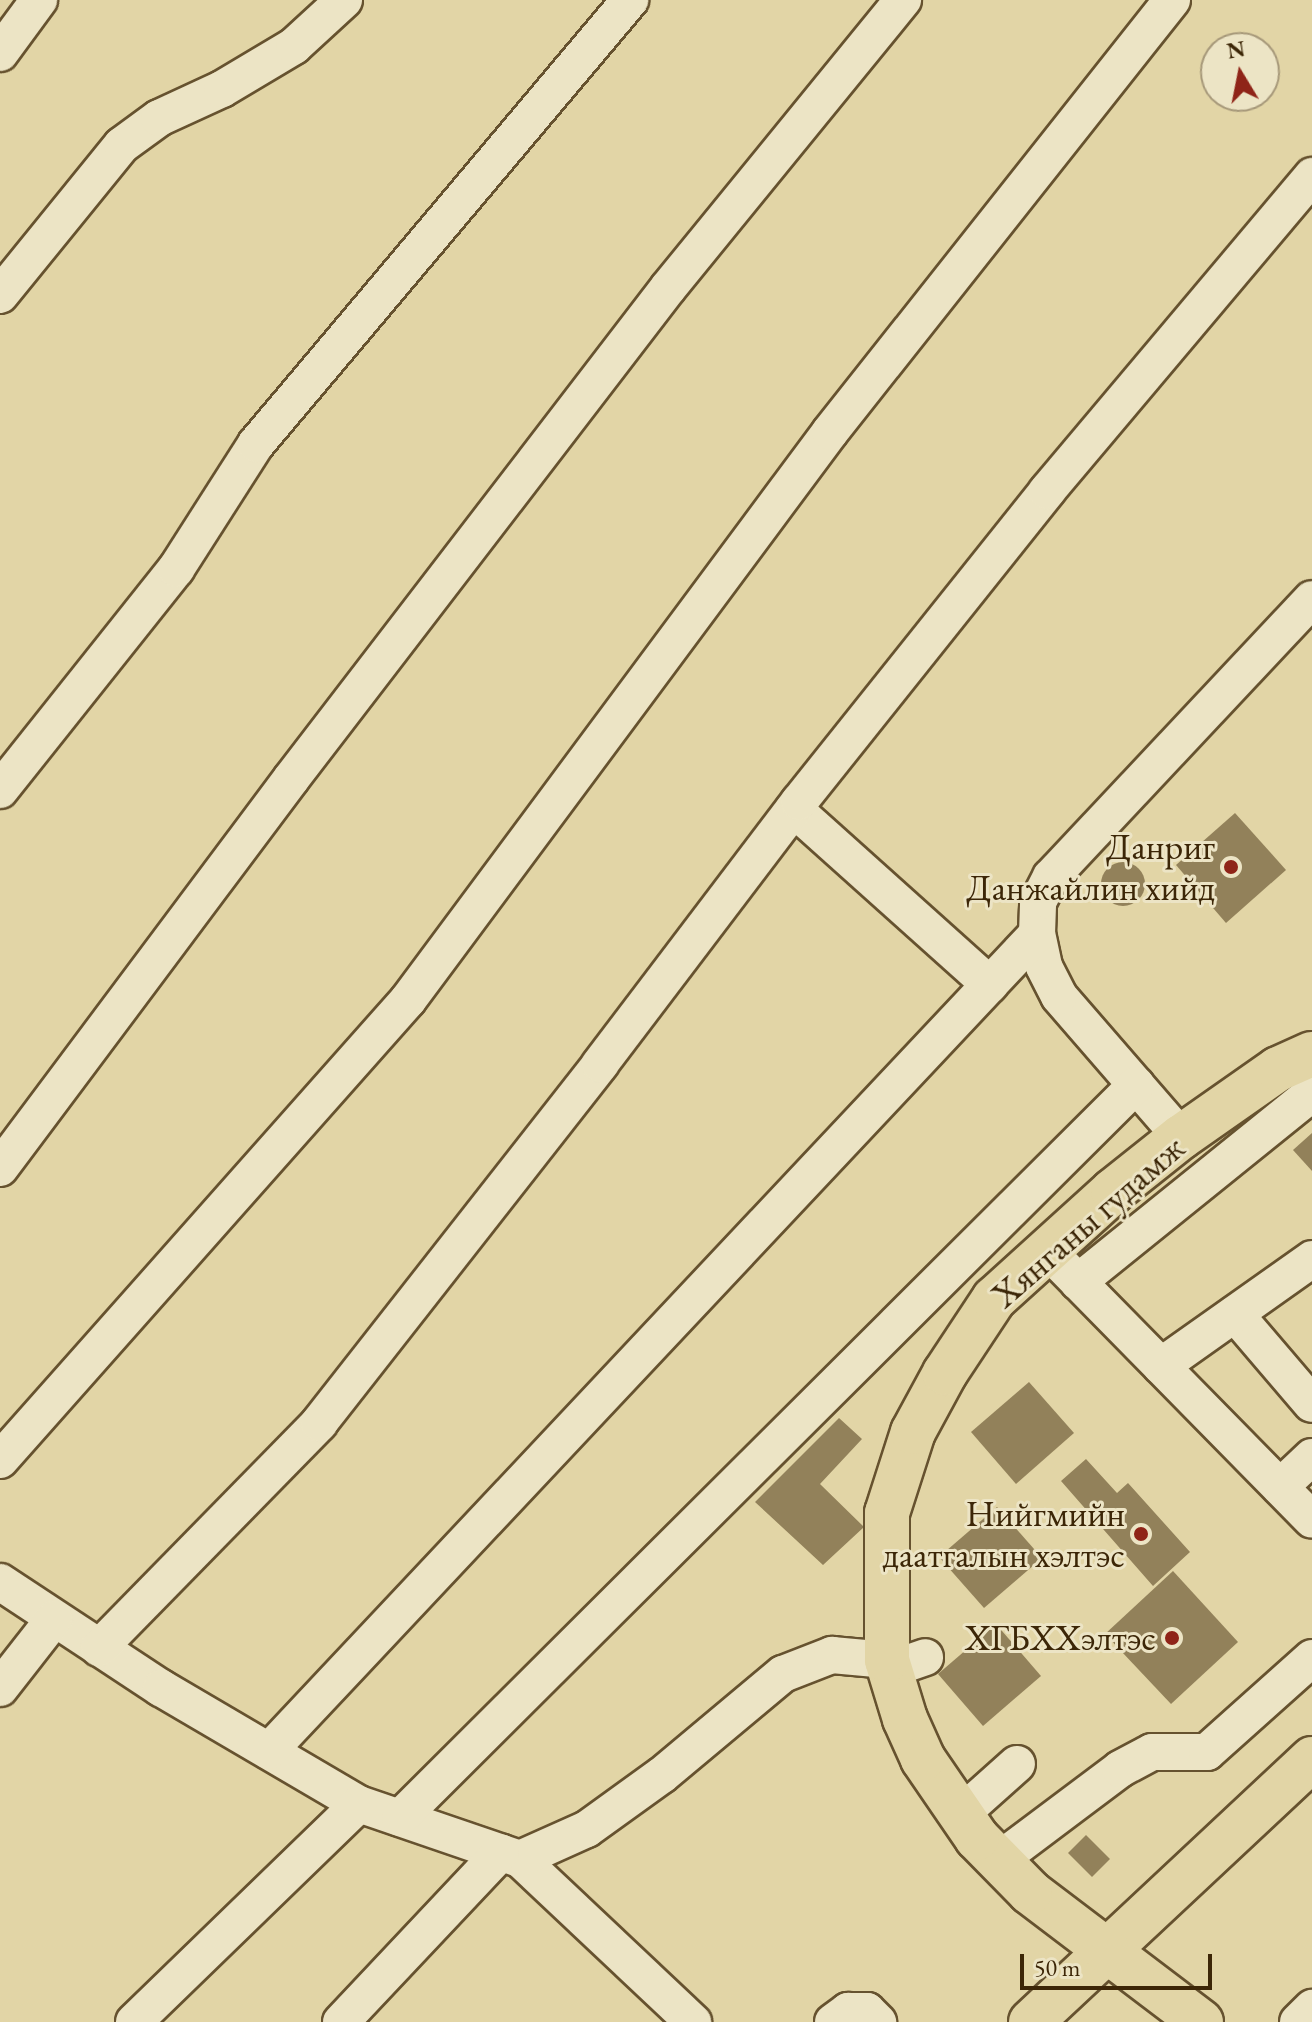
<!DOCTYPE html>
<html>
<head>
<meta charset="utf-8">
<style>
	body { margin:0 }
	#map { position:relative; width:1312px; height:2022px; overflow:hidden; background:#e2d5a6; font-family:"EB Garamond",serif }
	div>[style] { position:absolute }
	.building>* { inset:0; background:#92815a }
	.round { border-radius:50% }
	.roads { filter:drop-shadow(2px 0 #66522f) drop-shadow(-2px 0 #66522f) drop-shadow(0 2px #66522f) drop-shadow(0 -2px #66522f) }
	.minor>* { height:36px; margin:-18px; padding:0 18px; transform-origin:18px; border-radius:18px; background:#ece4c5 }
	.major>* { height:44px; margin:-22px; padding:0 22px; transform-origin:22px; border-radius:22px; background:#e2d5a6 }
	.dots>* { width:22px; height:22px; translate:-50% -50%; box-sizing:border-box; border:4px solid #ece4c5; border-radius:50% }
	span { translate:-50% -50%; white-space:nowrap; text-align:center; line-height:1.15; -webkit-text-stroke:6px #ece4c5; paint-order:stroke }
	.poi-label { font-size:36px; color:#3c2607 }
	.right { translate:-100% -50%; text-align:right }
	.street-label { font-size:36px; color:#3c2607 }
	.north { position:absolute; left:1200px; top:32px; width:80px; height:80px; box-sizing:border-box; background:#ece4c5; border:2px solid #a69879; border-radius:50%; rotate:350deg; font-size:22px; font-weight:700; line-height:32px; text-align:center; color:#3c2607 }
	.north::after { content:''; display:block; margin:auto; width:28px; height:36px; background:#8f2418; clip-path:polygon(50% 0,100% 100%,50% 72%,0 100%) }
	.scale { position:absolute; left:1020px; top:1954px; width:192px; height:36px; box-sizing:border-box; border:4px solid #3c2607; border-top:0; padding-left:10px; font-size:24px; line-height:28px; white-space:nowrap; color:#3c2607; -webkit-text-stroke:6px #ece4c5; paint-order:stroke }
</style>
</head>
<body>
<div id="map">
	<div class="building">
		<div style="clip-path:polygon(1235px 813px,1286px 870px,1226px 923px,1176px 865px)"></div>
		<div class="round" style="left:1101px;top:862px;width:44px;height:44px"></div>
		<div style="clip-path:polygon(1312px 1133px,1312px 1171px,1293px 1150px)"></div>
		<div style="clip-path:polygon(1029px 1382px,1074px 1433px,1016px 1484px,971px 1432px)"></div>
		<div style="clip-path:polygon(839px 1418px,862px 1439px,820px 1484px,864px 1527px,823px 1565px,755px 1502px)"></div>
		<div style="clip-path:polygon(1086px 1459px,1117px 1493px,1128px 1483px,1190px 1552px,1153px 1586px,1061px 1481px)"></div>
		<div style="clip-path:polygon(997px 1507px,1042px 1558px,984px 1608px,939px 1557px)"></div>
		<div style="clip-path:polygon(1173px 1571px,1238px 1642px,1171px 1704px,1105px 1634px)"></div>
		<div style="clip-path:polygon(996px 1624px,1041px 1676px,983px 1726px,938px 1674px)"></div>
		<div style="clip-path:polygon(1086px 1835px,1110px 1859px,1092px 1877px,1068px 1853px)"></div>
	</div>
	<div class="roads">
		<div class="minor">
			<div style="left:0;top:53px;width:66px;rotate:-53.7deg"></div>
			<div style="left:0;top:295px;width:193px;rotate:-50.9deg"></div>
			<div style="left:122px;top:145px;width:46px;rotate:-36.1deg"></div>
			<div style="left:159px;top:118px;width:69px;rotate:-24.7deg"></div>
			<div style="left:222px;top:89px;width:84px;rotate:-30.8deg"></div>
			<div style="left:294px;top:46px;width:68px;rotate:-42.6deg"></div>
			<div style="left:0;top:790px;width:283px;rotate:-51.5deg"></div>
			<div style="left:176px;top:569px;width:148px;rotate:-57.4deg"></div>
			<div style="left:256px;top:444px;width:581px;rotate:-49.89deg"></div>
			<div style="left:794px;top:809px;width:263px;rotate:41.9deg"></div>
			<div style="left:1181px;top:1137px;width:186px;rotate:-130.9deg"></div>
			<div style="left:1059px;top:996px;width:34px;rotate:-117deg"></div>
			<div style="left:1044px;top:966px;width:33px;rotate:-102deg"></div>
			<div style="left:1037px;top:934px;width:32px;rotate:-88deg"></div>
			<div style="left:1038px;top:902px;width:28px;rotate:-63deg"></div>
			<div style="left:1051px;top:877px;width:381px;rotate:-46.8deg"></div>
			<div style="left:0;top:1168px;width:486px;rotate:-53.2deg"></div>
			<div style="left:291px;top:779px;width:619px;rotate:-52.48deg"></div>
			<div style="left:668px;top:288px;width:372px;rotate:-50.8deg"></div>
			<div style="left:1047px;top:1250px;width:378px;rotate:45.5deg"></div>
			<div style="left:1078px;top:1282px;width:301px;rotate:-38.9deg"></div>
			<div style="left:1235px;top:1314px;width:118px;rotate:49.5deg"></div>
			<div style="left:1161px;top:1366px;width:185px;rotate:-35.3deg"></div>
			<div style="left:0;top:1460px;width:615px;rotate:-48.43deg"></div>
			<div style="left:408px;top:1000px;width:708px;rotate:-53.39deg"></div>
			<div style="left:830px;top:432px;width:551px;rotate:-51.63deg"></div>
			<div style="left:1280px;top:1487px;width:44px;rotate:-43.2deg"></div>
			<div style="left:0;top:1582px;width:193px;rotate:33.4deg"></div>
			<div style="left:161px;top:1688px;width:229px;rotate:30.4deg"></div>
			<div style="left:359px;top:1804px;width:170px;rotate:18.9deg"></div>
			<div style="left:520px;top:1859px;width:238px;rotate:43.3deg"></div>
			<div style="left:99px;top:1648px;width:315px;rotate:-45.6deg"></div>
			<div style="left:319px;top:1423px;width:456px;rotate:-51.9deg"></div>
			<div style="left:600px;top:1064px;width:329px;rotate:-52.8deg"></div>
			<div style="left:799px;top:802px;width:398px;rotate:-51.4deg"></div>
			<div style="left:1047px;top:491px;width:412px;rotate:-49.9deg"></div>
			<div style="left:891px;top:1669px;width:36px;rotate:-19deg"></div>
			<div style="left:0;top:1688px;width:88px;rotate:-52deg"></div>
			<div style="left:269px;top:1751px;width:1121px;rotate:-46.77deg"></div>
			<div style="left:961px;top:1814px;width:75px;rotate:-41.8deg"></div>
			<div style="left:400px;top:1818px;width:1039px;rotate:-44.88deg"></div>
			<div style="left:520px;top:1859px;width:73px;rotate:-24.1deg"></div>
			<div style="left:587px;top:1829px;width:92px;rotate:-35.8deg"></div>
			<div style="left:662px;top:1775px;width:158px;rotate:-39.9deg"></div>
			<div style="left:783px;top:1674px;width:53px;rotate:-21.2deg"></div>
			<div style="left:832px;top:1655px;width:55px;rotate:5.2deg"></div>
			<div style="left:999px;top:1860px;width:151px;rotate:-36.9deg"></div>
			<div style="left:1120px;top:1769px;width:36px;rotate:-28deg"></div>
			<div style="left:1152px;top:1752px;width:55px"></div>
			<div style="left:1207px;top:1752px;width:141px;rotate:-41.8deg"></div>
			<div style="left:134px;top:2022px;width:313px;rotate:-44.1deg"></div>
			<div style="left:341px;top:2022px;width:233px;rotate:-46.7deg"></div>
			<div style="left:833px;top:2022px;width:19px;rotate:-36deg"></div>
			<div style="left:848px;top:2011px;width:19px"></div>
			<div style="left:867px;top:2011px;width:16px;rotate:45deg"></div>
			<div style="left:1298px;top:2022px;width:20px;rotate:-45deg"></div>
		</div>
		<div class="major">
			<div style="left:1031px;top:2022px;width:385px;rotate:-43.1deg"></div>
			<div style="left:1201px;top:2022px;width:215px;rotate:-142.8deg"></div>
			<div style="left:1030px;top:1892px;width:76px;rotate:-134.5deg"></div>
			<div style="left:977px;top:1838px;width:96px;rotate:-124.4deg"></div>
			<div style="left:923px;top:1759px;width:44px;rotate:-114.2deg"></div>
			<div style="left:905px;top:1719px;width:62px;rotate:-107deg"></div>
			<div style="left:887px;top:1660px;width:147px;rotate:-90deg"></div>
			<div style="left:887px;top:1513px;width:85px;rotate:-72.2deg"></div>
			<div style="left:913px;top:1432px;width:67px;rotate:-61.5deg"></div>
			<div style="left:945px;top:1373px;width:89px;rotate:-56.5deg"></div>
			<div style="left:994px;top:1299px;width:161px;rotate:-42.2deg"></div>
			<div style="left:1113px;top:1191px;width:87px;rotate:-38.5deg"></div>
			<div style="left:1181px;top:1137px;width:118px;rotate:-35deg"></div>
			<div style="left:1278px;top:1069px;width:37px;rotate:-24deg"></div>
		</div>
	</div>
	<div class="dots">
		<div style="left:1231px;top:867px;background:#8f2418"></div>
		<div style="left:1141px;top:1534px;background:#8f2418"></div>
		<div style="left:1172px;top:1638px;background:#8f2418"></div>
	</div>
	<div class="poi-label">
		<span class="right" style="left:1215px;top:867px">Данриг<br>Данжайлин хийд</span>
		<span class="right" style="left:1125px;top:1534px">Нийгмийн<br>даатгалын хэлтэс</span>
		<span class="right" style="left:1156px;top:1638px">ХГБХХэлтэс</span>
	</div>
	<div class="street-label">
		<span style="left:1088px;top:1221px;rotate:-41deg">Хянганы гудамж</span>
	</div>
	<div class="north">N</div>
	<div class="scale">50 m</div>
</div>
</body>
</html>
